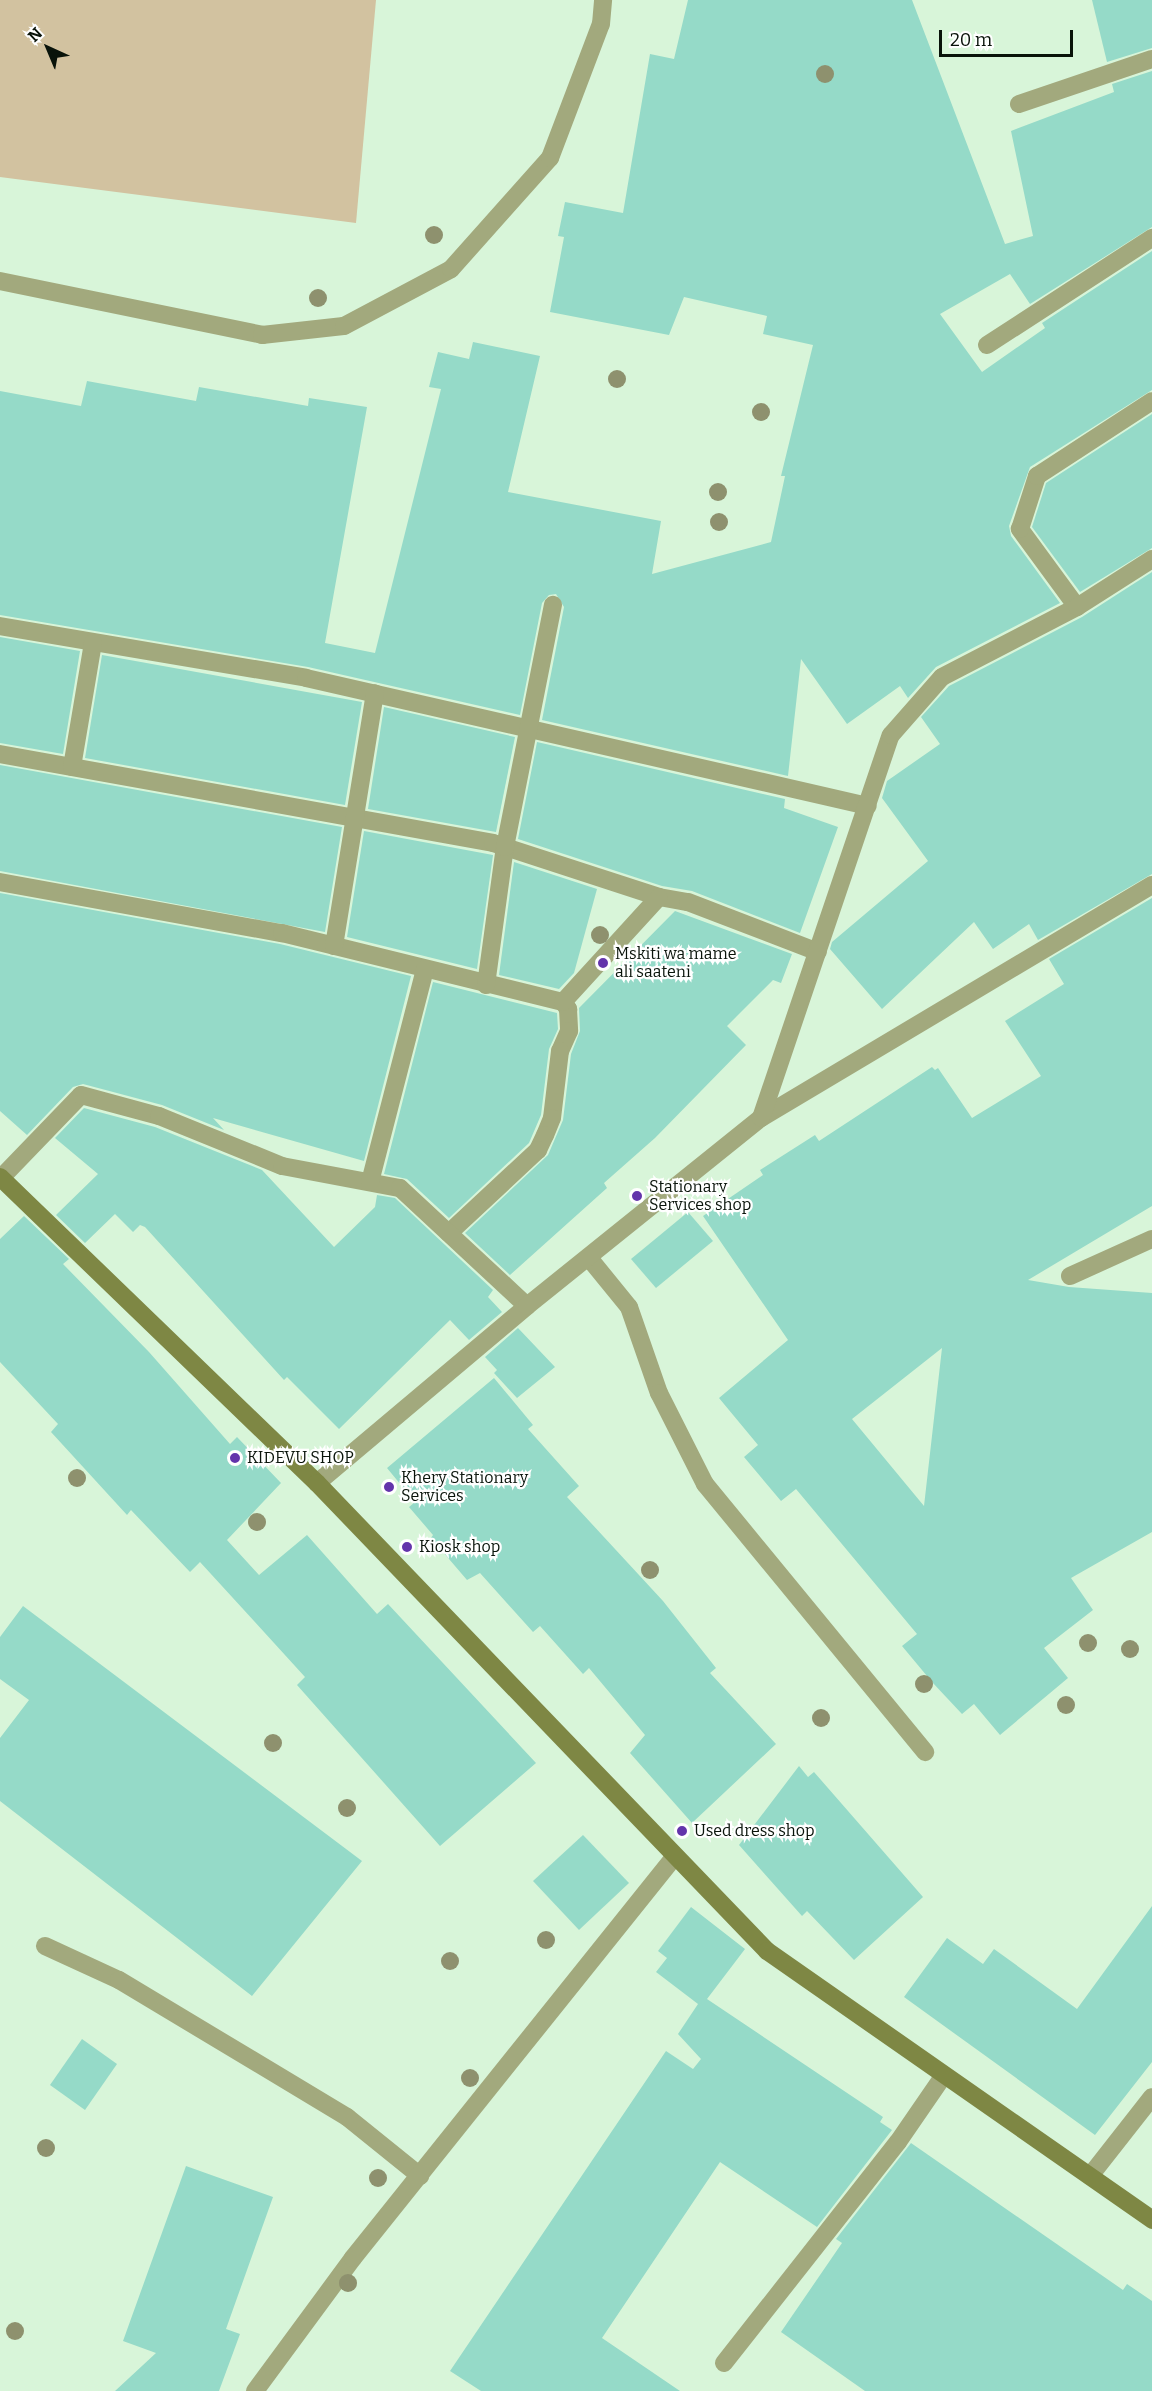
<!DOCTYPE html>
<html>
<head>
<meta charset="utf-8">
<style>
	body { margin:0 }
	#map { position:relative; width:1152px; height:2391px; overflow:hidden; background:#d8f5d9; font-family:Bitter,serif }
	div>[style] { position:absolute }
	.green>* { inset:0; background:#d2c2a0 }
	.building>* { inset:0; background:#95dac8 }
	.lane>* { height:18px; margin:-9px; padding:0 9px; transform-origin:9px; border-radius:9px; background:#a2a97d }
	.street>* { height:18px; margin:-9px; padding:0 9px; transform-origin:9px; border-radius:9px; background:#a2a97d }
	.secondary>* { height:18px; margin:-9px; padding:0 9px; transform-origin:9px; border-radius:9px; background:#7e8744 }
	.trees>* { width:18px; height:18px; margin:-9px; border-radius:50%; background:#8e916e }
	.dots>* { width:16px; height:16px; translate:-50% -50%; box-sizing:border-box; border:3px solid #fff; border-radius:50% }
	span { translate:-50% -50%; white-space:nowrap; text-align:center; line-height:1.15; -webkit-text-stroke:4.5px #fff; paint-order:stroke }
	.poi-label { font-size:16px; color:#09130a }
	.left { translate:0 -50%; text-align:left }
	.north { position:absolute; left:18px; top:18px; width:60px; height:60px; -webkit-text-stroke:4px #fff; paint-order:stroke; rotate:316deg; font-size:16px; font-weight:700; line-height:24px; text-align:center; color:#09130a }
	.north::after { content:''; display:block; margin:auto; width:21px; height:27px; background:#09130a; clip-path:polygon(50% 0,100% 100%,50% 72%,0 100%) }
	.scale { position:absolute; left:939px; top:30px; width:134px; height:27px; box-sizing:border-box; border:3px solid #09130a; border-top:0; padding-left:8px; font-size:18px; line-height:21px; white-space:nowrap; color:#09130a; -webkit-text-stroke:4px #fff; paint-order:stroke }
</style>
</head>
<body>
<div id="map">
	<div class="green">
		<div style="clip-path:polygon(0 0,376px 0,356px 223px,0 177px)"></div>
	</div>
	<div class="building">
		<div style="clip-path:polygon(688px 0,912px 0,1005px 244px,1033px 236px,1011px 131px,1114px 92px,1112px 84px,1152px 71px,1152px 227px,1030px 304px,1010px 274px,940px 314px,982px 372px,1045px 328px,1042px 323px,1152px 251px,1152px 390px,1030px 467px,1009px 526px,1011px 536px,1060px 603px,936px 667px,908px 698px,900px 686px,847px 724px,801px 659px,788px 776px,542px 720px,564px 607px,556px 594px,549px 595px,542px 603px,520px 715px,308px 667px,0 615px,0 391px,81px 406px,87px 381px,196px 401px,199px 387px,308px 406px,309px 398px,367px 407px,325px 643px,375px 653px,441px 389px,429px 387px,438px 352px,469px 359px,473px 342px,540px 356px,508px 492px,661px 521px,652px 574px,771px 542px,785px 476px,781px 476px,813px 345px,763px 334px,767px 316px,684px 297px,669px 335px,550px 312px,564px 237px,558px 236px,565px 202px,623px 213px,650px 54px,674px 59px)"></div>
		<div style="clip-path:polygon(1092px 0,1152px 0,1152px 48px,1107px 62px)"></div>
		<div style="clip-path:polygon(1152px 414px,1152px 548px,1080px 592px,1032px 527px,1046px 483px)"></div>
		<div style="clip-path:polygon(1152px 572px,1152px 874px,1038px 940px,1029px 924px,993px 949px,974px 922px,882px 1009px,830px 949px,832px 942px,928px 861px,882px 798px,887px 781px,940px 744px,921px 717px,949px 686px,1082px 617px)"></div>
		<div style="clip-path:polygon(0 637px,80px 651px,63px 754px,0 743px)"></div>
		<div style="clip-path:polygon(102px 655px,362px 702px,345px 805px,85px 758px)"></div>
		<div style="clip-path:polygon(384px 707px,515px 737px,496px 832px,368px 809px)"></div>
		<div style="clip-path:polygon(537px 742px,785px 799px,784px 808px,838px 827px,800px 933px,692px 891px,662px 886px,518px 839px)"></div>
		<div style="clip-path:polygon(0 765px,342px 827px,325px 932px,0 871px)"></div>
		<div style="clip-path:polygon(364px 831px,493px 855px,477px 969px,347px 937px)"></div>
		<div style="clip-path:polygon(514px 862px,597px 889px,574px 973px,559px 989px,499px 975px)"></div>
		<div style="clip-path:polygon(0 893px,280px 944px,411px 976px,364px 1161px,213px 1118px,224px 1130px,162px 1105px,83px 1084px,73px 1087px,27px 1135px,0 1111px)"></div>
		<div style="clip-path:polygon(evenodd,1152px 898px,1152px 1206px,1028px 1280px,1069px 1287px,1152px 1293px,1152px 1532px,1071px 1578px,1093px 1610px,1044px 1648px,1068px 1678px,1000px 1735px,974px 1704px,962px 1714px,932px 1682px,902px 1646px,917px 1634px,796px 1489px,781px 1501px,744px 1457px,758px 1445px,719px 1398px,788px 1340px,703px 1216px,763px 1175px,760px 1170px,815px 1135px,819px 1141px,932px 1067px,935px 1070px,938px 1068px,972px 1118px,1041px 1076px,1005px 1021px,1064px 984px,1049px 959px,1152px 898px,942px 1348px,924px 1506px,852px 1419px,942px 1348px)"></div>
		<div style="clip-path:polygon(675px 911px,792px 954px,781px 983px,773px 980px,727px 1026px,746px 1045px,655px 1138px,604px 1183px,607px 1188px,510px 1275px,465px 1233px,548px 1155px,563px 1120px,571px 1054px,580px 1031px,579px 1008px)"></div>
		<div style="clip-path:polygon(433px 982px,557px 1013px,558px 1029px,549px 1049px,541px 1115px,529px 1143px,449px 1218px,407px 1179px,384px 1174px)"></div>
		<div style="clip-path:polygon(84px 1108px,155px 1127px,262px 1170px,334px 1247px,375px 1207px,377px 1195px,395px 1198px,493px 1290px,488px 1297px,502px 1312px,469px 1340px,450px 1320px,339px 1429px,287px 1377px,284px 1380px,145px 1227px,140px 1225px,133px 1232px,115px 1214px,85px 1243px,56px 1215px,98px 1174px,55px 1138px)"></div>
		<div style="clip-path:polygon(688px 1212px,713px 1241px,656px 1288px,631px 1259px)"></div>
		<div style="clip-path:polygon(24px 1216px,69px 1259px,63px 1264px,149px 1352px,230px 1444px,237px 1437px,281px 1483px,227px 1540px,259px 1575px,307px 1535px,377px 1614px,388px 1604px,536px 1763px,440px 1846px,297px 1685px,305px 1677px,254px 1621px,200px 1562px,190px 1572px,131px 1510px,127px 1515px,51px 1432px,58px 1424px,0 1362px,0 1239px)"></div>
		<div style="clip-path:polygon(518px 1328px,555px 1367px,517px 1398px,494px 1373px,497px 1370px,485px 1357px)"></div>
		<div style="clip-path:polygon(494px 1378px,533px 1425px,528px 1429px,579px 1486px,567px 1497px,663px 1601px,716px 1668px,710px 1673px,776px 1744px,692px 1823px,630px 1753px,645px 1735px,589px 1668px,583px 1674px,540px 1626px,533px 1632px,480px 1573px,467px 1580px,431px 1538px,433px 1535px,409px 1507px,415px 1502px,387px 1468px)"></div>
		<div style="clip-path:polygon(23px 1606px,362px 1861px,252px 1996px,0 1801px,0 1738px,29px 1700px,0 1679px,0 1637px)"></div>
		<div style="clip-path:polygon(799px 1766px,808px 1777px,814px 1772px,923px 1897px,854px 1960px,807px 1911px,802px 1916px,739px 1845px)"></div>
		<div style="clip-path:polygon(583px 1835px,629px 1883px,579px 1930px,533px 1881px)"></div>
		<div style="clip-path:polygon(1152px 1906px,1152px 2062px,1095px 2135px,904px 1997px,947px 1938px,983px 1964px,994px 1949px,1077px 2009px)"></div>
		<div style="clip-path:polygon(691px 1907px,745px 1949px,707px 1999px,883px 2117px,880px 2122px,892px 2130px,817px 2227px,720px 2162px,602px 2338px,680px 2391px,481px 2391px,450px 2371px,666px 2051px,693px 2069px,701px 2059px,678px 2034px,698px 2004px,656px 1972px,667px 1958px,658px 1951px)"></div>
		<div style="clip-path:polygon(82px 2039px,117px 2064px,85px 2110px,50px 2085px)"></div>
		<div style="clip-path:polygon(911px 2143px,1123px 2290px,1127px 2284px,1152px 2301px,1152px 2391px,865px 2391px,781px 2332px,842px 2243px,836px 2239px)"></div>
		<div style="clip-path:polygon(186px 2166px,273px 2197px,226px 2329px,240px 2334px,219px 2391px,115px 2391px,156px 2353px,123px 2341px)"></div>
	</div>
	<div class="lane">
		<div style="left:1019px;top:104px;width:140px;rotate:-18.7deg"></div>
		<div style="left:0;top:281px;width:268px;rotate:11.6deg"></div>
		<div style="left:262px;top:335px;width:82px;rotate:-6.3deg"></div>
		<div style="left:344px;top:326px;width:121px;rotate:-28deg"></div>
		<div style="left:451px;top:269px;width:149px;rotate:-48.3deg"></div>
		<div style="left:550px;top:158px;width:143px;rotate:-69.2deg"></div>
		<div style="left:601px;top:24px;width:24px;rotate:-85deg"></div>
		<div style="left:589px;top:1258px;width:63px;rotate:50.8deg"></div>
		<div style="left:629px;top:1307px;width:91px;rotate:70.8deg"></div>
		<div style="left:659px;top:1393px;width:102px;rotate:63.2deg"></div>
		<div style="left:705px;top:1484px;width:347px;rotate:50.6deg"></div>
		<div style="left:45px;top:1946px;width:81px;rotate:24.7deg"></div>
		<div style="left:119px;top:1980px;width:266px;rotate:31deg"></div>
		<div style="left:347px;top:2117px;width:94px;rotate:38.9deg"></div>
		<div style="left:724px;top:2363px;width:281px;rotate:-51.8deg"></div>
		<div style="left:898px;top:2142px;width:81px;rotate:-55.5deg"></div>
	</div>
	<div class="street">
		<div style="left:987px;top:345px;width:197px;rotate:-33deg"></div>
		<div style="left:1077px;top:607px;width:97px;rotate:-126.2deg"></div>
		<div style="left:1020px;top:529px;width:56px;rotate:-72.2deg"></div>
		<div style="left:1037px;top:476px;width:137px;rotate:-33.1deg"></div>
		<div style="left:0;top:626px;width:310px;rotate:9.6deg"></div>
		<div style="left:306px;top:678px;width:576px;rotate:12.83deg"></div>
		<div style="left:0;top:754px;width:501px;rotate:10.23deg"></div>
		<div style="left:493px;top:843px;width:175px;rotate:18deg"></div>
		<div style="left:659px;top:897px;width:29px;rotate:10deg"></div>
		<div style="left:688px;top:902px;width:139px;rotate:21deg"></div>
		<div style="left:72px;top:767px;width:126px;rotate:-80.4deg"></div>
		<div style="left:0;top:882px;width:287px;rotate:10.3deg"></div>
		<div style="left:282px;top:933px;width:289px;rotate:13.8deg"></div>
		<div style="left:563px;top:1002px;width:9px;rotate:54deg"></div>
		<div style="left:568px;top:1009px;width:22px;rotate:87deg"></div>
		<div style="left:569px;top:1031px;width:22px;rotate:114deg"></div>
		<div style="left:560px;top:1051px;width:67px;rotate:96.8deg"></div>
		<div style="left:552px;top:1118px;width:18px;rotate:112deg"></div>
		<div style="left:545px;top:1135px;width:17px;rotate:115deg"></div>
		<div style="left:538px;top:1150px;width:122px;rotate:137deg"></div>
		<div style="left:334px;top:946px;width:256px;rotate:-80.8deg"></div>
		<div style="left:486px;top:985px;width:139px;rotate:-82.2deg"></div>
		<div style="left:505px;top:847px;width:247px;rotate:-78.8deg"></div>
		<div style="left:563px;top:1002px;width:142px;rotate:-47.6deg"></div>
		<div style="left:761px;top:1118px;width:455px;rotate:-30.8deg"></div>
		<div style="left:1px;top:1178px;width:115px;rotate:-46.1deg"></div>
		<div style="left:81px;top:1095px;width:81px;rotate:15.1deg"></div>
		<div style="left:159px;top:1116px;width:133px;rotate:22.1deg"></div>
		<div style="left:282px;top:1166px;width:120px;rotate:10.6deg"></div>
		<div style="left:400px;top:1188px;width:173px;rotate:42.9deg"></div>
		<div style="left:370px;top:1182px;width:220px;rotate:-75.5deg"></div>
		<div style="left:1070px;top:1276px;width:90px;rotate:-24.3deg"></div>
		<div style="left:317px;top:1483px;width:275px;rotate:-40.1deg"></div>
		<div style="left:527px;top:1306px;width:300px;rotate:-38.8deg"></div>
		<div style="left:761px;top:1118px;width:404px;rotate:-71.3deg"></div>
		<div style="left:891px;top:735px;width:77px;rotate:-48.7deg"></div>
		<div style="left:942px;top:677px;width:152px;rotate:-27.4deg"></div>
		<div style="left:1077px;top:607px;width:89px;rotate:-32.6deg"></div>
		<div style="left:1090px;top:2176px;width:100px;rotate:-51.9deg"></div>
		<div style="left:255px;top:2391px;width:165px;rotate:-53.6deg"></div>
		<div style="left:353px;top:2258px;width:515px;rotate:-51.31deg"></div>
	</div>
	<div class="secondary">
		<div style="left:0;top:1177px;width:441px;rotate:44deg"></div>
		<div style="left:317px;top:1483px;width:649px;rotate:46.12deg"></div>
		<div style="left:767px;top:1951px;width:470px;rotate:34.9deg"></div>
	</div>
	<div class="trees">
		<div style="left:825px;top:74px"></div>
		<div style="left:434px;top:235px"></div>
		<div style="left:318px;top:298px"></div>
		<div style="left:617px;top:379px"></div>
		<div style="left:761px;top:412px"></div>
		<div style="left:718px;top:492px"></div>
		<div style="left:719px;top:522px"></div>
		<div style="left:600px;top:935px"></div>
		<div style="left:77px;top:1478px"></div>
		<div style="left:257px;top:1522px"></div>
		<div style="left:650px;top:1570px"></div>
		<div style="left:1088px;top:1643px"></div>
		<div style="left:1130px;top:1649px"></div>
		<div style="left:924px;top:1684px"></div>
		<div style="left:1066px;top:1705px"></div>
		<div style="left:821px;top:1718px"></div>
		<div style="left:273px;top:1743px"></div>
		<div style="left:347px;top:1808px"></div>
		<div style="left:546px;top:1940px"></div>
		<div style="left:450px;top:1961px"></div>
		<div style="left:470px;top:2078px"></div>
		<div style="left:46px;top:2148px"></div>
		<div style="left:378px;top:2178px"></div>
		<div style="left:348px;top:2283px"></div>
		<div style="left:15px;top:2331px"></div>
	</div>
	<div class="dots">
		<div style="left:603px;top:963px;background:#6334ab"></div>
		<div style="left:637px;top:1196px;background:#6334ab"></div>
		<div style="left:235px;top:1458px;background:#6334ab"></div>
		<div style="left:389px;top:1487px;background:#6334ab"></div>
		<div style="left:407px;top:1547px;background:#6334ab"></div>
		<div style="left:682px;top:1831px;background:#6334ab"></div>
	</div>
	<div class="poi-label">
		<span class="left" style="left:615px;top:963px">Mskiti wa mame<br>ali saateni</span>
		<span class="left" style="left:649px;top:1196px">Stationary<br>Services shop</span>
		<span class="left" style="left:247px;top:1458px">KIDEVU SHOP</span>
		<span class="left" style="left:401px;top:1487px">Khery Stationary<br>Services</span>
		<span class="left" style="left:419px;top:1547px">Kiosk shop</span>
		<span class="left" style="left:694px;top:1831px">Used dress shop</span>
	</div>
	<div class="north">N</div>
	<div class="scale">20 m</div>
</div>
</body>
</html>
